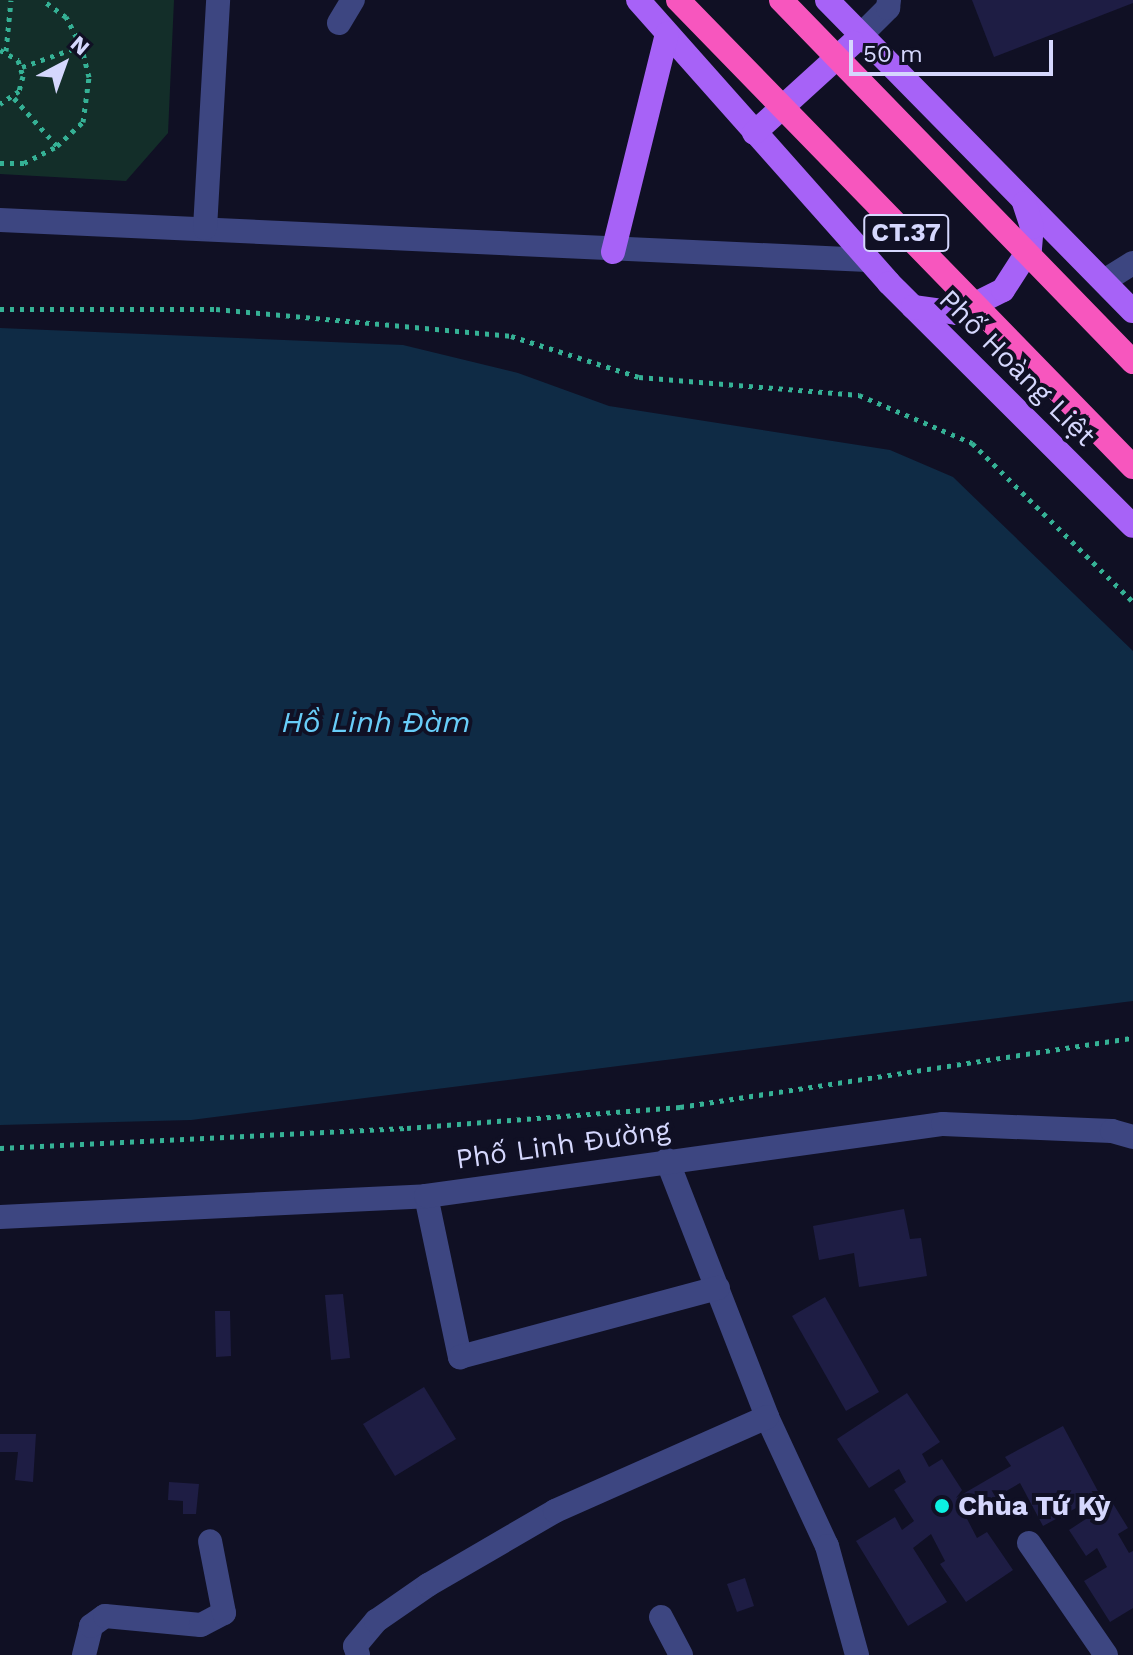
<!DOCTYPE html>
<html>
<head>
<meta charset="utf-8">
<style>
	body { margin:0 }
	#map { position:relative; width:1133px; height:1655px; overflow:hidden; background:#101024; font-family:"Work Sans",sans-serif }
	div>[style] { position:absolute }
	.green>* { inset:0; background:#132e29 }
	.water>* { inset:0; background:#0f2b45 }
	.building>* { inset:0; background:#1e1d44 }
	.path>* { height:5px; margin-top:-2.5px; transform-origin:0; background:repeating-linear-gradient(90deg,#35b195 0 4px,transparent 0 10px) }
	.minor>* { height:24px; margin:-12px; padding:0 12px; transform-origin:12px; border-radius:12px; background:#3d4681 }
	.major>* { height:24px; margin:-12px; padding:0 12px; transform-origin:12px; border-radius:12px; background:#a762f7 }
	.highway-bridge>* { height:24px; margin:-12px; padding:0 12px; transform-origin:12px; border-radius:12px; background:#f756be }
	.dots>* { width:22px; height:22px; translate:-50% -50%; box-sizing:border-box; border:4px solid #101024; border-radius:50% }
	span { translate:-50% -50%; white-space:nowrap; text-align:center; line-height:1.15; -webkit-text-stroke:8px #101024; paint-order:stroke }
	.shield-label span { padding:2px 6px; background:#101024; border:2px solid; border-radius:6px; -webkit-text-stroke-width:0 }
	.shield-label { font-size:26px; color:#d5d7fd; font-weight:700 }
	.street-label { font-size:28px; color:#d5d7fd }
	.poi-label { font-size:28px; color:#d5d7fd; font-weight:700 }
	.left { translate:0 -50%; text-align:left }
	.water-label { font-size:30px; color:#68cdf8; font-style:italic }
	.north { position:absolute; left:24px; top:24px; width:80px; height:80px; -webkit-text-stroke:6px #101024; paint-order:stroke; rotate:41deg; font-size:22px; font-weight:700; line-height:32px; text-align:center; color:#d5d7fd }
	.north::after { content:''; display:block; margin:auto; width:28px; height:36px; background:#d5d7fd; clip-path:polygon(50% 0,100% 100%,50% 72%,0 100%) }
	.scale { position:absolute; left:849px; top:40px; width:204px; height:36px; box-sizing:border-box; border:4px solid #d5d7fd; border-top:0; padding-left:10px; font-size:24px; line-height:28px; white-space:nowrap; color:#d5d7fd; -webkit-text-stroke:6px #101024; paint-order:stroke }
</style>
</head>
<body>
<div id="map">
	<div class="green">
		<div style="clip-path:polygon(0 0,174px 0,168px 133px,126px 181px,0 174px)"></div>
	</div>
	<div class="water">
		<div style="clip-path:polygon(0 328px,403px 345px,518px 373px,609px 406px,890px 450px,953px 477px,1133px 651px,1133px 1001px,191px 1120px,0 1125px)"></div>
	</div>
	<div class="building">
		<div style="clip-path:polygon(972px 0,1133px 0,1133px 3px,994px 57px)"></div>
		<div style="clip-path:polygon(904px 1209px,910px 1239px,921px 1238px,927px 1276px,859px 1287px,854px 1253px,819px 1260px,813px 1226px)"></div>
		<div style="clip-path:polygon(343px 1294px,350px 1358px,331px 1360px,325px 1295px)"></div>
		<div style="clip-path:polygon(825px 1297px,879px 1392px,846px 1411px,792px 1316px)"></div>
		<div style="clip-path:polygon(215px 1311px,230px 1311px,231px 1356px,216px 1357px)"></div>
		<div style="clip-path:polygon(424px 1387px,456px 1439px,395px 1476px,363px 1424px)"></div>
		<div style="clip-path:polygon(907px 1393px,940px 1442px,922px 1454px,929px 1467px,942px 1459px,962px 1490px,956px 1498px,1011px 1466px,1005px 1457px,1063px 1426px,1100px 1495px,1043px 1526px,1020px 1483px,965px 1515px,977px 1538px,987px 1532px,1013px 1570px,966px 1602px,940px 1564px,945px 1561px,931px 1534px,913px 1548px,947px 1602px,908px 1626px,856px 1541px,895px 1517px,902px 1530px,914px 1521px,894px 1490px,906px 1482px,899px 1469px,869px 1488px,837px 1439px)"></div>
		<div style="clip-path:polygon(0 1434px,36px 1434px,33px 1482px,15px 1480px,18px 1452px,0 1452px)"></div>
		<div style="clip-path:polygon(169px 1482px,199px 1484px,196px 1514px,183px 1514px,183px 1501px,168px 1500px)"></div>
		<div style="clip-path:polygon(1112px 1502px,1128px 1528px,1118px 1534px,1129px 1553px,1133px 1551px,1133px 1608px,1110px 1622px,1084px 1581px,1107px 1567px,1097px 1548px,1086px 1556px,1069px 1530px)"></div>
		<div style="clip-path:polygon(745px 1578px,754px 1606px,737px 1612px,727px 1584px)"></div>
	</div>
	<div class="path">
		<div style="left:0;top:50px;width:21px;rotate:29deg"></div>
		<div style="left:18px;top:60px;width:17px;rotate:73deg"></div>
		<div style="left:23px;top:76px;width:16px;rotate:105deg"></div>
		<div style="left:19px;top:91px;width:23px;rotate:146deg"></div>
		<div style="left:6px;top:51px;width:51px;rotate:-84.4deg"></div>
		<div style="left:22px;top:67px;width:63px;rotate:-19.6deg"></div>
		<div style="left:14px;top:98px;width:64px;rotate:48.1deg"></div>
		<div style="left:0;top:163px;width:24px"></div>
		<div style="left:24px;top:163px;width:37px;rotate:-27deg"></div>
		<div style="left:57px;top:146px;width:35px;rotate:-43deg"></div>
		<div style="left:83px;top:122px;width:45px;rotate:-82.4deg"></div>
		<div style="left:89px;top:77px;width:32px;rotate:-104deg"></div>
		<div style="left:81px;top:46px;width:33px;rotate:-117deg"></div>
		<div style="left:66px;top:17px;width:29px;rotate:-144deg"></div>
		<div style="left:0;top:309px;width:216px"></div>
		<div style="left:216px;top:309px;width:296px;rotate:5.2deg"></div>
		<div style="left:511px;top:336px;width:134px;rotate:17.8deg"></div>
		<div style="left:639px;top:377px;width:221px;rotate:4.7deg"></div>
		<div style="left:859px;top:395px;width:123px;rotate:23deg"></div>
		<div style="left:972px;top:443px;width:226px;rotate:44.6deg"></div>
		<div style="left:0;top:1148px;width:407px;rotate:-2.8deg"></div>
		<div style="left:407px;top:1128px;width:274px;rotate:-4.4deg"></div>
		<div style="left:680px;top:1107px;width:458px;rotate:-8.7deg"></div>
	</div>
	<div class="minor">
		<div style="left:339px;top:23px;width:27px;rotate:-59deg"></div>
		<div style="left:860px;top:36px;width:40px;rotate:-45deg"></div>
		<div style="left:888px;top:8px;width:8px;rotate:-83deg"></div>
		<div style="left:0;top:220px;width:869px;rotate:2.64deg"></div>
		<div style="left:205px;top:228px;width:228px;rotate:-86.7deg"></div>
		<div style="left:1104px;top:281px;width:34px;rotate:-32deg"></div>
		<div style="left:667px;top:1160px;width:276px;rotate:68.7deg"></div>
		<div style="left:767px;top:1417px;width:142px;rotate:65.1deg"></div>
		<div style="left:827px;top:1546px;width:113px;rotate:74.6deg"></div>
		<div style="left:426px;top:1196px;width:165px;rotate:78.1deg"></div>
		<div style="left:460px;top:1357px;width:267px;rotate:-15deg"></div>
		<div style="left:0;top:1217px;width:427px;rotate:-2.8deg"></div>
		<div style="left:426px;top:1196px;width:522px;rotate:-7.93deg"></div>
		<div style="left:943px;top:1124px;width:169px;rotate:2.4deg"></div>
		<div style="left:1112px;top:1131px;width:22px;rotate:16deg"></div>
		<div style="left:1029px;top:1543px;width:136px;rotate:55.5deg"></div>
		<div style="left:661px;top:1617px;width:43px;rotate:62.2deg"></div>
		<div style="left:84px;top:1655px;width:30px;rotate:-76deg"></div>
		<div style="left:91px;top:1626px;width:17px;rotate:-36deg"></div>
		<div style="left:105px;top:1616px;width:96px;rotate:5.4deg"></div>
		<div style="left:201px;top:1625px;width:26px;rotate:-28deg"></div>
		<div style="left:224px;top:1613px;width:73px;rotate:-101deg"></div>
		<div style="left:358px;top:1655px;width:9px;rotate:-108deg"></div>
		<div style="left:355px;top:1646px;width:33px;rotate:-50deg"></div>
		<div style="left:376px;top:1621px;width:63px;rotate:-34.7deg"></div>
		<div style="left:428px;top:1585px;width:147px;rotate:-30.2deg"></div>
		<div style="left:555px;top:1511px;width:232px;rotate:-23.9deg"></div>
	</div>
	<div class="major">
		<div style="left:638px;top:0;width:378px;rotate:48.4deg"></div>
		<div style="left:889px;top:283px;width:344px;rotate:44.9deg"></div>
		<div style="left:827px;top:0;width:436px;rotate:45.5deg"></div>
		<div style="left:754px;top:133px;width:134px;rotate:-42.3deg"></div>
		<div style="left:613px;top:252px;width:225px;rotate:-76.1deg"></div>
		<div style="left:913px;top:307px;width:44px;rotate:7.8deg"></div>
		<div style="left:957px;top:313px;width:51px;rotate:-26.6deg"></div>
		<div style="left:1003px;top:290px;width:50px;rotate:-57.3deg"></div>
		<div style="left:1030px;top:248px;width:21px;rotate:-85deg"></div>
		<div style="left:1032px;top:227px;width:25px;rotate:-108deg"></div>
	</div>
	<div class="highway-bridge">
		<div style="left:678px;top:0;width:652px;rotate:45.75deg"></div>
		<div style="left:781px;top:0;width:505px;rotate:45.8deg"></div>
	</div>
	<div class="dots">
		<div style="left:942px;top:1506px;background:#0cf2e3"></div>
	</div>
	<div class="shield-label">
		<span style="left:906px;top:233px">CT.37</span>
	</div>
	<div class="street-label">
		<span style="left:1017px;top:368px;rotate:45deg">Phố Hoàng Liệt</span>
		<span style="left:563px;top:1145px;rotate:-8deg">Phố Linh Đường</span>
	</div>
	<div class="poi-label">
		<span class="left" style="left:958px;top:1506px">Chùa Tứ Kỳ</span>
	</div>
	<div class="water-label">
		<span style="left:376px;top:722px">Hồ Linh Đàm</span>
	</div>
	<div class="north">N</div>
	<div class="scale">50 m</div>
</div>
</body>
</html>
